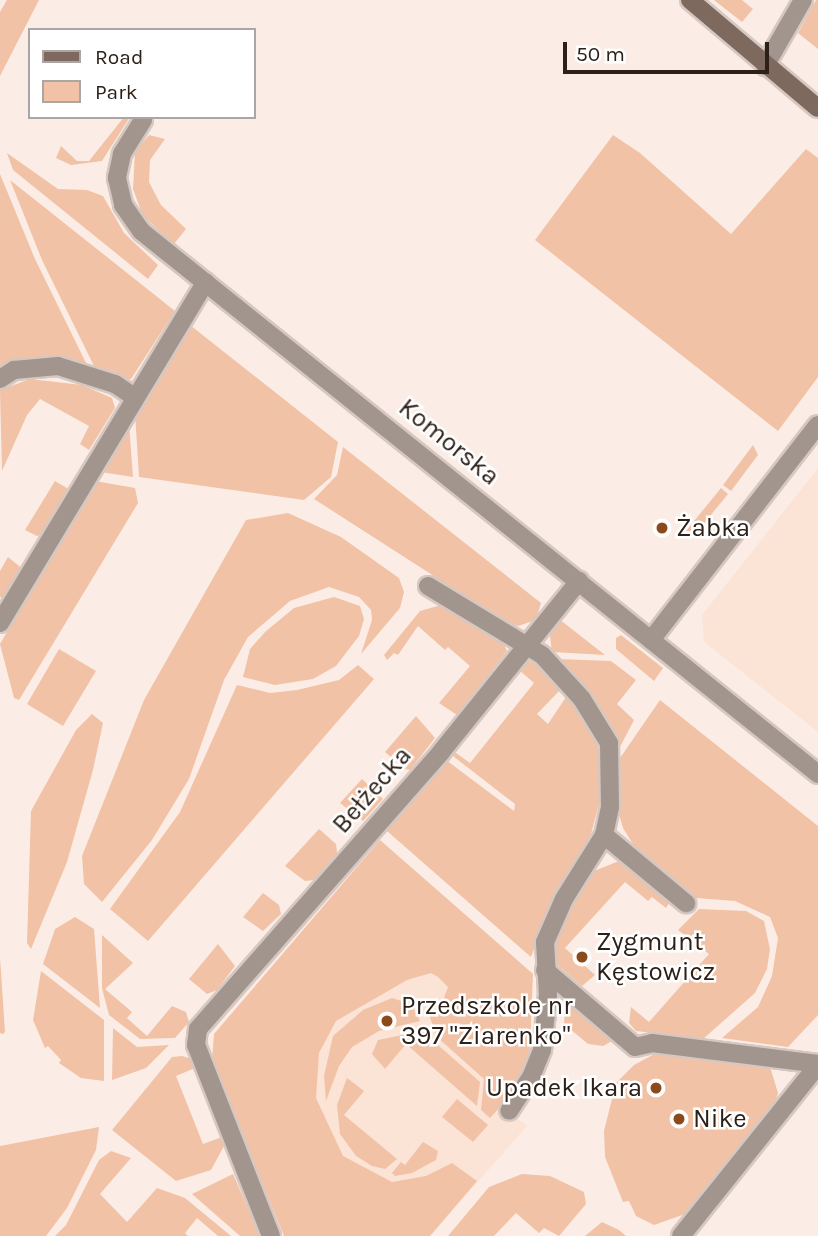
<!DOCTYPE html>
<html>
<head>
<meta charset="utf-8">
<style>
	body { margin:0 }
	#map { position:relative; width:818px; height:1236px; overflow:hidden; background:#fbede6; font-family:Karla,sans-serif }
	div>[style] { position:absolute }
	.built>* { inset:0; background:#fbe3d5 }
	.green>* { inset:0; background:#f2c2a6 }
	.roads { filter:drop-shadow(2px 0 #d6c8c1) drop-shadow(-2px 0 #d6c8c1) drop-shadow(0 2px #d6c8c1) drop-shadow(0 -2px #d6c8c1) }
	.street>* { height:18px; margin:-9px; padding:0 9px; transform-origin:9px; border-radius:9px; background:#a2958d }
	.secondary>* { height:18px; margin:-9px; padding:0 9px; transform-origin:9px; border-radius:9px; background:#7d695e }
	.dots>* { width:19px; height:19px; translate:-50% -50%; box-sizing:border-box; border:4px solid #fff; border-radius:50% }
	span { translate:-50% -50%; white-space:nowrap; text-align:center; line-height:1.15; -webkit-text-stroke:5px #fff; paint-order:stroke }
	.street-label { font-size:26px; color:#2c2019 }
	.poi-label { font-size:26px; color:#2c2019 }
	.left { translate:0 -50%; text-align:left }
	.right { translate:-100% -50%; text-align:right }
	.legend { position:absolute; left:28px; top:28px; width:228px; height:91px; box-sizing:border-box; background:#fff; border:2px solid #aba6a3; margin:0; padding:9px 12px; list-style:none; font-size:21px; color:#2c2019 }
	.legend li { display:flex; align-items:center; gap:14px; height:35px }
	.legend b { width:35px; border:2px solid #aba6a3 }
	.scale { position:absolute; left:563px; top:42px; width:206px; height:32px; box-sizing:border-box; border:4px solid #2c2019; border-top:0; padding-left:9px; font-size:21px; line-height:24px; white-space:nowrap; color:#2c2019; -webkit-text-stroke:5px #fff; paint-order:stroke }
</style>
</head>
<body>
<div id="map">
	<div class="built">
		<div style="clip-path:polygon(818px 468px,818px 732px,704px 642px,702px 615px)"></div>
		<div style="clip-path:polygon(390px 873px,520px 977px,499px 1103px,527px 1126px,430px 1236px,223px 1064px)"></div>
	</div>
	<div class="green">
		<div style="clip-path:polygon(7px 0,39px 0,0 76px,0 12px)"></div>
		<div style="clip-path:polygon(714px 0,742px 0,753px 9px,742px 22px)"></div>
		<div style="clip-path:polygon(816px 0,818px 0,818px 49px,798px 33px)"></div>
		<div style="clip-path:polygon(124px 117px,130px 117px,102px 161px,71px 165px,56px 158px,61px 146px,77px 161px,89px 161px)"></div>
		<div style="clip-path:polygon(149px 135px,165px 139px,150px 160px,149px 182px,161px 205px,186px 229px,174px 244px,143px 216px,133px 189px,135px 152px)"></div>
		<div style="clip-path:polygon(613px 135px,640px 153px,731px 234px,806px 149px,818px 158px,818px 377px,778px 431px,535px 240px)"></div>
		<div style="clip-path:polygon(7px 153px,58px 189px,87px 190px,103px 196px,124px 233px,158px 265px,148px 279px,13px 170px)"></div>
		<div style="clip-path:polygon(0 174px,35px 259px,89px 369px,0 372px)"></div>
		<div style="clip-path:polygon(10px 180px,175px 311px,131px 379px,120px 380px,95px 368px,42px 260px)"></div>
		<div style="clip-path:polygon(190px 325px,338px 442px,331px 477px,304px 500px,139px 477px,135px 413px)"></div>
		<div style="clip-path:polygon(30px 379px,82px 385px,112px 398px,115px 408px,89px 450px,80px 444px,89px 426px,40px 399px,27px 415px,2px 471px,0 390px)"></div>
		<div style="clip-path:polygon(129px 423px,133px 477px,101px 472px)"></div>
		<div style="clip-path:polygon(753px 445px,758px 455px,731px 491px,723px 485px)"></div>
		<div style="clip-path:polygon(343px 447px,541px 603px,536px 620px,518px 626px,507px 623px,314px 499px,337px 475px)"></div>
		<div style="clip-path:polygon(55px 481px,67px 488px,68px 494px,45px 533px,37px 536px,25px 530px)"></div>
		<div style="clip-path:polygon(95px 481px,135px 488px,138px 503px,19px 700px,14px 698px,0 644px)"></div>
		<div style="clip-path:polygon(721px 488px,728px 494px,697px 532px,686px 531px)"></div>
		<div style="clip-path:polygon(288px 513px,341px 537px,399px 578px,404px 592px,400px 608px,361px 654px,372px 620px,371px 610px,359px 597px,329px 587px,290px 601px,248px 637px,224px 680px,189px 779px,152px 840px,102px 902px,84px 884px,82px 856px,144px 700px,246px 520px)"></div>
		<div style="clip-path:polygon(8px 557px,24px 570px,5px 599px,0 597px,0 571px)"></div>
		<div style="clip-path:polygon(334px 597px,360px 606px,364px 619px,359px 636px,336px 666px,313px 679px,275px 685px,243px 677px,250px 649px,265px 632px,294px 608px)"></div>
		<div style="clip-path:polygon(441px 605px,503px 642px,507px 651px,457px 715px,439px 703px,470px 666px,448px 647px,445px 650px,418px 626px,398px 655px,394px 653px,387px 660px,384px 655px,420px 611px)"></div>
		<div style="clip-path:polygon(559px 619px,605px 655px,552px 652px,549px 629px)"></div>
		<div style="clip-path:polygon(621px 635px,663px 668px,654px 681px,616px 649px,616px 638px)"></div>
		<div style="clip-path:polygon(59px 649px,96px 671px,63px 726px,27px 704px)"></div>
		<div style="clip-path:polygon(558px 659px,611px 661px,636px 680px,617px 704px,634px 720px,619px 749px,594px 697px)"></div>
		<div style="clip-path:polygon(526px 660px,545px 668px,562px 688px,537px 714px,548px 724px,568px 694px,587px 720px,597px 740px,603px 789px,591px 834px,550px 907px,531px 957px,387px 831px,387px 825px,446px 760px,514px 811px,515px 804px,449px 753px,452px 750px,470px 763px,534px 683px,519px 670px)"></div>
		<div style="clip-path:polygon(358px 665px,374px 679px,148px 941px,110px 909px,180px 812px,237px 685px,270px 693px,297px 690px,339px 680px)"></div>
		<div style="clip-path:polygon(660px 700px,818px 826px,818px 1015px,788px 1047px,722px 1038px,758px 1007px,772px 976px,778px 938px,770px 917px,735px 901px,696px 898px,639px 854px,623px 828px,618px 811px,620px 758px)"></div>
		<div style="clip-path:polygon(92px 714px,103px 723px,93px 770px,67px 862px,31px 949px,27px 943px,31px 811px,76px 730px)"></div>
		<div style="clip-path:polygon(416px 716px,435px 738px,410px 770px,405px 769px,385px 752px)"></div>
		<div style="clip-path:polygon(362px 779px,383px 799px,363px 821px,340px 803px)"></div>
		<div style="clip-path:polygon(319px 829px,336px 844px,337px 853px,314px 880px,305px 881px,285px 866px)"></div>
		<div style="clip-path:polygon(380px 840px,533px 974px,530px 1049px,513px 1093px,490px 1118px,481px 1110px,484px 1079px,437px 1037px,428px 1012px,439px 1011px,448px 987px,438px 977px,431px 973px,407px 980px,336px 1021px,319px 1053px,316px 1098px,343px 1156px,392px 1182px,426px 1176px,452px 1163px,477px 1181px,430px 1236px,284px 1236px,212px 1060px,214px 1034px)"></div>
		<div style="clip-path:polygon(619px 861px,669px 903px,666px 908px,652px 897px,648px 901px,625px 882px,565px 948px,595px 975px,582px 986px,554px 962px,554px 938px,594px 871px)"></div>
		<div style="clip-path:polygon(263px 893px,279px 905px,281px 914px,263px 931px,243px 917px)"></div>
		<div style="clip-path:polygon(699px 909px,746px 911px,764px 921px,770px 949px,767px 969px,755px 993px,703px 1039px,636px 1031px,629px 1023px,631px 1007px,649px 1022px,709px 954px,678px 930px)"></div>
		<div style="clip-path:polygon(75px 917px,94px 929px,100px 1008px,43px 964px,55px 929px)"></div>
		<div style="clip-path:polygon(102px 935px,133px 963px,105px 989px,132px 1012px,127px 1018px,147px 1036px,172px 1006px,186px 1012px,189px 1022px,175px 1038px,140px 1039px,109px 1015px,102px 988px)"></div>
		<div style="clip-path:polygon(218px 944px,235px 966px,217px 990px,207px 994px,189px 979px)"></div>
		<div style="clip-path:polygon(0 957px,5px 1032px,3px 1034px,0 1033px)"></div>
		<div style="clip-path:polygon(41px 971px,104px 1020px,104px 1081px,81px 1078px,59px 1063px,61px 1060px,48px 1046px,45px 1048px,33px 1020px)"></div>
		<div style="clip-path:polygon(566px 997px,612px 1041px,603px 1046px,588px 1044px,564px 1024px)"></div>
		<div style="clip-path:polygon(392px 998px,411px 1004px,420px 1021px,379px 1031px,352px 1047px,339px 1066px,326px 1101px,324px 1076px,333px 1036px,363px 1010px)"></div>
		<div style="clip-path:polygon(113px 1028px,137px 1047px,169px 1045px,146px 1068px,112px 1080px)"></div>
		<div style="clip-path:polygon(422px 1031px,480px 1082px,477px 1106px,406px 1044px,385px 1069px,372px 1054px,378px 1040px)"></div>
		<div style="clip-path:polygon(658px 1052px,764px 1065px,771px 1070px,778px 1093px,774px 1106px,688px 1213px,654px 1225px,636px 1216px,629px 1201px,623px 1202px,605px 1157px,604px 1131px,616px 1083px,634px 1065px)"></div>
		<div style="clip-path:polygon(182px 1056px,192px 1059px,195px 1068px,176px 1076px,203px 1144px,222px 1137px,224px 1146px,211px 1170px,176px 1181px,112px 1130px,172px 1057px)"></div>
		<div style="clip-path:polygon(347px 1078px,364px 1091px,344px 1115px,397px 1159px,385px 1169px,372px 1166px,356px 1156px,340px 1134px,337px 1105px)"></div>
		<div style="clip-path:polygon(457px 1099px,488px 1125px,473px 1142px,442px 1117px)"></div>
		<div style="clip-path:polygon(99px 1127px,96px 1150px,67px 1208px,46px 1236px,0 1236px,0 1146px)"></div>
		<div style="clip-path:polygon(423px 1142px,438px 1151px,436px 1160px,412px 1173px,395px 1176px,392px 1173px,401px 1162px,405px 1165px)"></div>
		<div style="clip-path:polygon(111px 1151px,131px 1158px,100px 1194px,127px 1222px,157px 1188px,185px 1198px,231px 1236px,218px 1236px,197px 1218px,185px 1233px,188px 1236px,55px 1236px,66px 1225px,99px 1160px)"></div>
		<div style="clip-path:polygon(233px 1174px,260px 1236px,240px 1236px,192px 1194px)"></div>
		<div style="clip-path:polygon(522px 1174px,550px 1176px,584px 1192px,586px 1204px,559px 1236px,544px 1228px,539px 1233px,516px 1213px,494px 1236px,448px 1236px,489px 1187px)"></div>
		<div style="clip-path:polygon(602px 1222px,619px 1230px,626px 1236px,585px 1236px)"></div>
	</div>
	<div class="roads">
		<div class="street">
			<div style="left:765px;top:66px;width:76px;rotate:-60.1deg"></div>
			<div style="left:143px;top:120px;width:40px;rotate:122deg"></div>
			<div style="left:122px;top:154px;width:25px;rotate:102deg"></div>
			<div style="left:117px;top:178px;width:28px;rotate:77deg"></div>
			<div style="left:123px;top:205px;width:32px;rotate:55deg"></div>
			<div style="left:141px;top:231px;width:868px;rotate:38.73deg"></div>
			<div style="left:0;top:379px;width:17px;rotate:-33deg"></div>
			<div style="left:14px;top:370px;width:44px;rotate:-5.2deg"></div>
			<div style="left:58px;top:366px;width:60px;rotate:17.5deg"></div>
			<div style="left:115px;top:384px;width:23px;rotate:34deg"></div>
			<div style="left:428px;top:586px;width:133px;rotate:31.2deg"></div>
			<div style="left:542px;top:655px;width:59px;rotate:47.7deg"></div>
			<div style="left:582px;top:699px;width:52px;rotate:58.5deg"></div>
			<div style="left:609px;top:743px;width:64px;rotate:89.1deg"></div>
			<div style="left:610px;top:807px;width:29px;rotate:102deg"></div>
			<div style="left:604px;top:835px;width:75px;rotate:122deg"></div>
			<div style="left:564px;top:899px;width:47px;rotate:113.8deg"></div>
			<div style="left:545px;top:942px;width:52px;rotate:86.7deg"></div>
			<div style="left:548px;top:994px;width:56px;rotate:96.1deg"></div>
			<div style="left:542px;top:1050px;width:29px;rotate:112deg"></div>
			<div style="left:531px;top:1077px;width:40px;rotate:122.9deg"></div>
			<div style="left:0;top:623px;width:398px;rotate:-58.9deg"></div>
			<div style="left:651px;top:640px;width:272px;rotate:-52.2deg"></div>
			<div style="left:604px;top:835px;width:107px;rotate:39.7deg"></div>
			<div style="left:545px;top:970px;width:118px;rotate:40.5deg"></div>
			<div style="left:635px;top:1047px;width:17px;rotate:-13deg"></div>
			<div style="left:652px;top:1043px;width:167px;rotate:7.2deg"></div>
			<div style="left:271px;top:1236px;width:205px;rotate:-111.4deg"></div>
			<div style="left:196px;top:1045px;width:16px;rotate:-83deg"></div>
			<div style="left:198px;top:1029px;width:368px;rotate:-48.7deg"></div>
			<div style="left:441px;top:752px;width:220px;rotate:-51.1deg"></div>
			<div style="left:681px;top:1236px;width:219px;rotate:-51.3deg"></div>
		</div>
		<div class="secondary">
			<div style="left:690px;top:0;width:167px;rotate:40.2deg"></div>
		</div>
	</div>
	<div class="dots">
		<div style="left:662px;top:528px;background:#8c4919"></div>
		<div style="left:582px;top:957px;background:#8c4919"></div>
		<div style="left:387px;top:1021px;background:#8c4919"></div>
		<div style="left:656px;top:1088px;background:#8c4919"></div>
		<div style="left:679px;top:1119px;background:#8c4919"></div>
	</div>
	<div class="street-label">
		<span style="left:449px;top:442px;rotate:39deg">Komorska</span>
		<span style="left:372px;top:790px;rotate:-49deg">Bełżecka</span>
	</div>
	<div class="poi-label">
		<span class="left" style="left:676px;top:528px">Żabka</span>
		<span class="left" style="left:596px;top:957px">Zygmunt<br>Kęstowicz</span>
		<span class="left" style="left:401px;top:1021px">Przedszkole nr<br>397 "Ziarenko"</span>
		<span class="right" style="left:642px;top:1088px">Upadek Ikara</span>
		<span class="left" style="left:693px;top:1119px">Nike</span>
	</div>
	<ul class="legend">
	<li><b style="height:9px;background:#7d695e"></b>Road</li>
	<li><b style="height:19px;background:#f2c2a6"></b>Park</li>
	</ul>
	<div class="scale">50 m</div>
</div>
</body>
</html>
